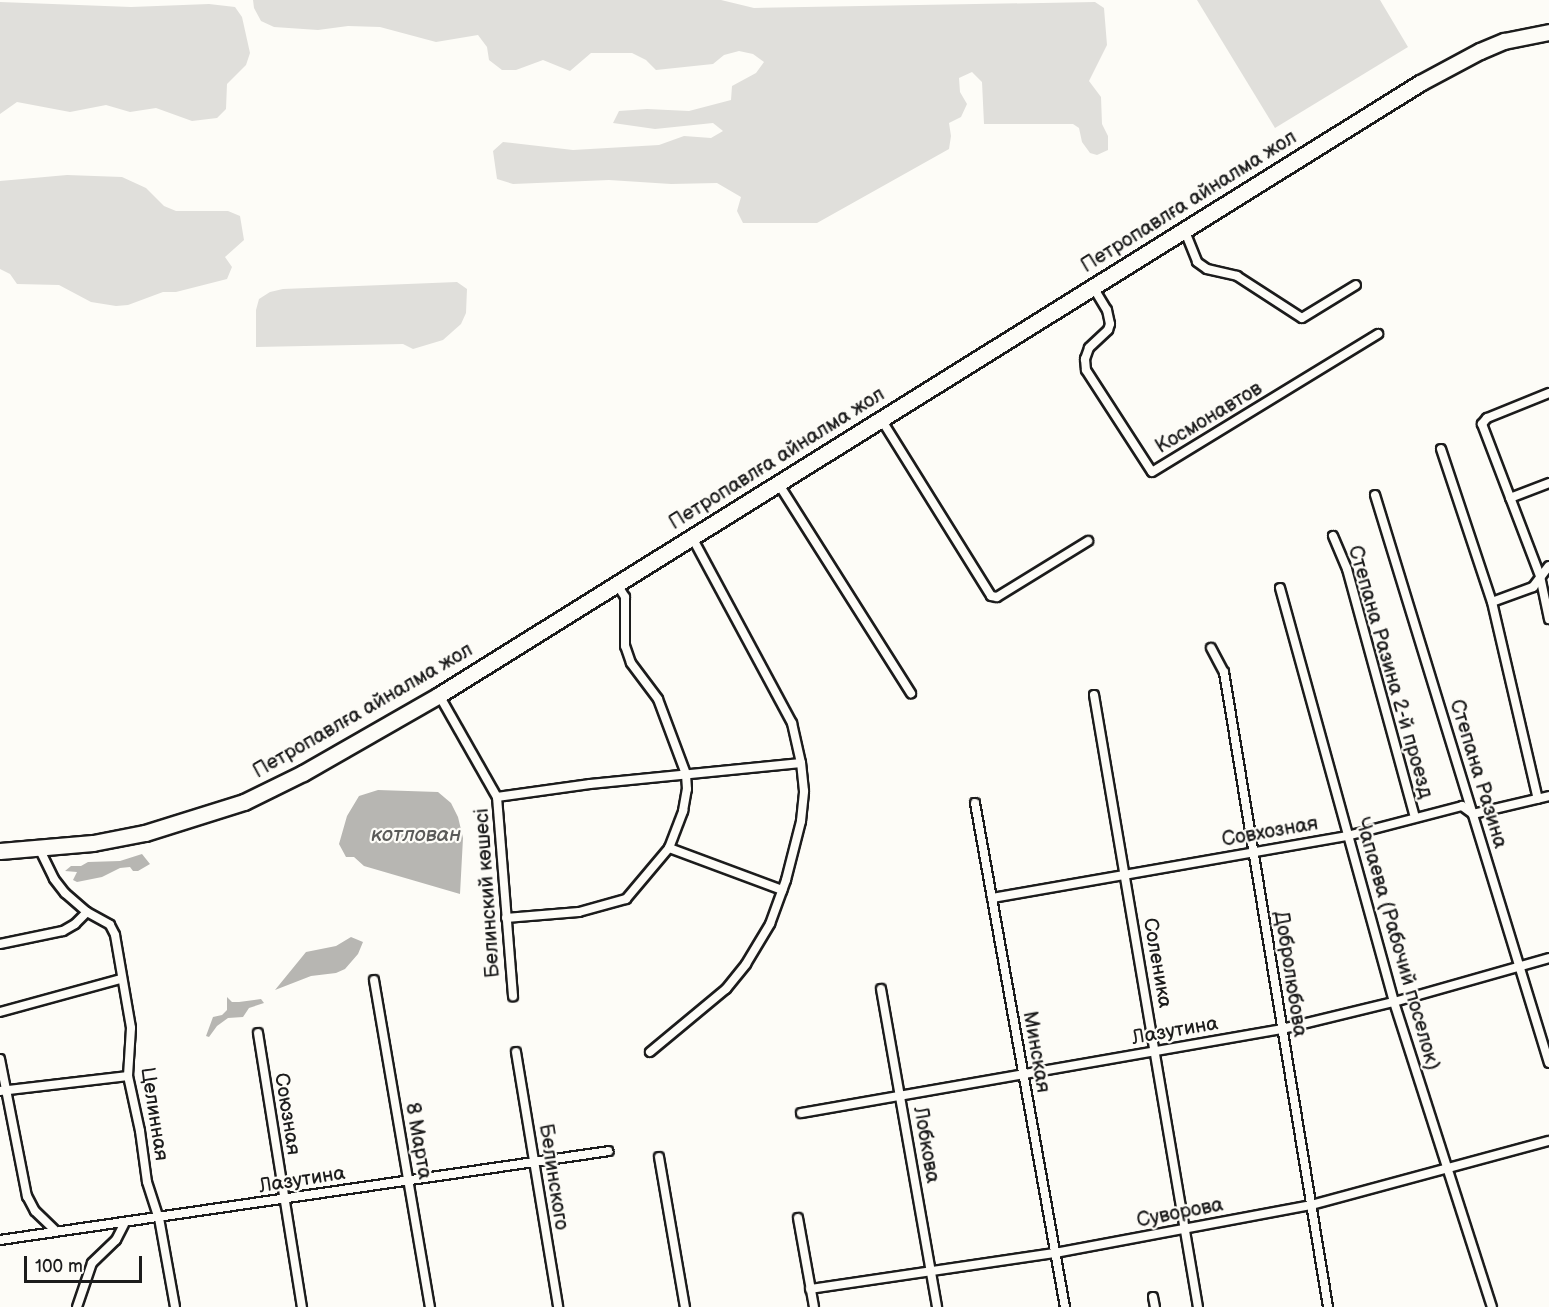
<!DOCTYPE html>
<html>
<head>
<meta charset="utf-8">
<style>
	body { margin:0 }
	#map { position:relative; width:1549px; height:1307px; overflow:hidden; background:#fdfcf7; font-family:"Balsamiq Sans",sans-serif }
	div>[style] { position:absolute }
	.green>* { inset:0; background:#e0dfdb }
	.water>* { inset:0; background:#b7b6b2 }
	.roads { filter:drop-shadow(2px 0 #1c1c1c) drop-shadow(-2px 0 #1c1c1c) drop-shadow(0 2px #1c1c1c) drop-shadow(0 -2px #1c1c1c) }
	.street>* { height:8px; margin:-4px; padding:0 4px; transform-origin:4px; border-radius:4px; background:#fdfcf7 }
	.highway>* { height:15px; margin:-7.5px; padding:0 7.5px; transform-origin:7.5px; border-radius:7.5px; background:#fdfcf7 }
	span { translate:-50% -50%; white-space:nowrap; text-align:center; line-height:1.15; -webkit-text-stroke:4.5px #fdfcf7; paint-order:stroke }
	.street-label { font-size:20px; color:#1c1c1c }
	.water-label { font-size:21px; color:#5a5a58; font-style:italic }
	.scale { position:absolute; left:24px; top:1256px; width:118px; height:27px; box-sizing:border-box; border:3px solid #1c1c1c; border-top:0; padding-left:8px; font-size:18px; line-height:21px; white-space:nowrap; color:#1c1c1c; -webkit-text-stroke:4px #fdfcf7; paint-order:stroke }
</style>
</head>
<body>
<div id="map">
	<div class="green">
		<div style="clip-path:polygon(253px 0,721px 0,754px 8px,1095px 2px,1104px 8px,1107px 45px,1089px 81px,1101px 97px,1102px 124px,1108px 136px,1108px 150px,1097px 155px,1090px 153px,1082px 142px,1079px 128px,1073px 124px,984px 124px,982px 82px,972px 72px,959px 78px,960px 92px,967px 104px,961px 117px,949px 123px,951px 136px,949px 149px,817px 223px,743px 223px,737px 211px,741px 197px,717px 183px,671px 184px,609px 180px,513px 184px,497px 179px,493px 151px,503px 142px,573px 150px,659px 145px,684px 136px,711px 138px,723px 131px,713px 123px,655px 129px,613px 123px,619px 111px,647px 109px,689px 111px,731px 100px,732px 86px,756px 73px,764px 62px,753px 54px,739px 51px,724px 55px,713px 64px,656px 70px,646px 60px,632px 53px,591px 53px,570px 71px,543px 60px,516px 70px,502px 70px,489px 60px,487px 47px,478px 35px,436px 42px,380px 27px,348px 26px,318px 30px,274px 27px,261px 21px,254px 8px)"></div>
		<div style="clip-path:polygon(1197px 0,1380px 0,1408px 47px,1275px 128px)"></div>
		<div style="clip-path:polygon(0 2px,131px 7px,209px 4px,235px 7px,242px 17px,250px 53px,246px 65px,227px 84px,226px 109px,217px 118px,192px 121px,156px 108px,130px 112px,106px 105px,70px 112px,17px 102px,0 114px)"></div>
		<div style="clip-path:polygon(67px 175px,122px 177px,146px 188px,164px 206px,176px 211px,228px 211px,240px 216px,244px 240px,225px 257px,232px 267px,227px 279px,176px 292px,163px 292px,128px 305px,116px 306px,91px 302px,59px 285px,17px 284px,10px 274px,0 269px,0 181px)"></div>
		<div style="clip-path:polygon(457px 282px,467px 289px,466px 313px,461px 324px,443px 340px,413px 349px,403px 344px,256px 347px,256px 310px,259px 299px,270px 292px,283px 289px)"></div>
	</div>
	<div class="water">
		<div style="clip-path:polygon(378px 790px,438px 792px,451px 803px,458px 817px,463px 838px,460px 894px,364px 866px,354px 857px,346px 857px,339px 844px,347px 816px,359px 796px)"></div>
		<div style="clip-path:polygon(142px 854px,150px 864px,138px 871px,133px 871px,130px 867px,120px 868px,102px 877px,77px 882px,73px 880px,77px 872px,65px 871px,71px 866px,81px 866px,88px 862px,120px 861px)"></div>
		<div style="clip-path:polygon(351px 937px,363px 942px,358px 954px,345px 969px,336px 973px,311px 976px,275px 990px,306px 952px,336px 946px)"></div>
		<div style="clip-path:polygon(227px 997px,232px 1002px,239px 1002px,261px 999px,264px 1003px,249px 1008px,243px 1017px,228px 1018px,217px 1026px,209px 1037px,206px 1036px,213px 1017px,222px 1015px,227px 1010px)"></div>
	</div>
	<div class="roads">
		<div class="street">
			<div style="left:1184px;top:229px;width:35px;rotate:68deg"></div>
			<div style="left:1197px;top:262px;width:12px;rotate:35deg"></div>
			<div style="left:1207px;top:269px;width:31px;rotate:13deg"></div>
			<div style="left:1237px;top:276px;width:77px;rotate:32.9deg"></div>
			<div style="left:1302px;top:318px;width:63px;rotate:-31.4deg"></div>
			<div style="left:1093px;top:287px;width:27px;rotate:59deg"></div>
			<div style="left:1107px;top:310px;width:14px;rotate:78deg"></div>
			<div style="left:1110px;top:324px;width:6px;rotate:108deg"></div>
			<div style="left:1108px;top:330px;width:26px;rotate:137deg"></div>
			<div style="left:1089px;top:348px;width:12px;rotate:110deg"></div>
			<div style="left:1085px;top:359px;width:11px;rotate:85deg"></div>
			<div style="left:1086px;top:370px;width:121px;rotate:57.1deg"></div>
			<div style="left:1152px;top:472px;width:265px;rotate:-31.4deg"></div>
			<div style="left:1549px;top:393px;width:67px;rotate:158deg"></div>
			<div style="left:1487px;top:418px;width:8px;rotate:130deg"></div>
			<div style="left:1482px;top:424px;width:163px;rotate:69.1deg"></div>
			<div style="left:1540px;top:576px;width:44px;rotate:78.2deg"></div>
			<div style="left:881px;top:419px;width:208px;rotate:58.1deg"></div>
			<div style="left:991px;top:596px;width:6px;rotate:9deg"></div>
			<div style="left:997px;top:597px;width:107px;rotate:-31.6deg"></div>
			<div style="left:1441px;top:449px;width:161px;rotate:71.6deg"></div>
			<div style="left:1492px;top:602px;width:202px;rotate:76.9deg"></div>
			<div style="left:778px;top:483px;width:249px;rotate:57.7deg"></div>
			<div style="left:1375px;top:495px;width:594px;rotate:72.97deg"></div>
			<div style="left:1510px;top:498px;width:42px;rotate:-21deg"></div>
			<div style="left:1333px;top:536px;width:36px;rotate:67deg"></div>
			<div style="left:1347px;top:569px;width:257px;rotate:74.7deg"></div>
			<div style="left:1280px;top:588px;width:429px;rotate:74.6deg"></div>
			<div style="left:1394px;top:1002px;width:320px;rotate:72.2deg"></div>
			<div style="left:1492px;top:602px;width:44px;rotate:-20.1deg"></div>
			<div style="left:1533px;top:587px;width:26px;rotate:-53deg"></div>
			<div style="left:1211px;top:648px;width:27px;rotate:62deg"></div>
			<div style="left:1224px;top:672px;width:643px;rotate:80.7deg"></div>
			<div style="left:439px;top:695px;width:117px;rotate:60.4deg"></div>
			<div style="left:497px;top:797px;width:200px;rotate:85.4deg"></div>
			<div style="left:1094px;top:695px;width:621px;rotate:80.36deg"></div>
			<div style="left:497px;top:797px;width:94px;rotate:-8deg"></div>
			<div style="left:590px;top:784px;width:212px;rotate:-5.7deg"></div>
			<div style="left:975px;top:803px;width:512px;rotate:79.88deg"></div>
			<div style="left:39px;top:848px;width:34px;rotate:64deg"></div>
			<div style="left:54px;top:879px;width:18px;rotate:52deg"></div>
			<div style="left:65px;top:893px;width:29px;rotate:41deg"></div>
			<div style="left:87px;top:912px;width:26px;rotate:29deg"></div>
			<div style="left:110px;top:925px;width:11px;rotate:63deg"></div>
			<div style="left:115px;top:935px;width:94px;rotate:80.2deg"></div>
			<div style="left:131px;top:1028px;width:48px;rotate:93.6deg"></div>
			<div style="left:128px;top:1076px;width:56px;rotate:77.7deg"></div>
			<div style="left:140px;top:1131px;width:51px;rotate:82.2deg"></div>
			<div style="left:147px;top:1182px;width:38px;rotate:72deg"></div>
			<div style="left:159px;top:1218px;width:90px;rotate:79.8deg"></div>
			<div style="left:669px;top:848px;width:121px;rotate:20.4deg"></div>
			<div style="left:992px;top:898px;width:360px;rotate:-9.9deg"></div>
			<div style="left:1347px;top:836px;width:119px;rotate:-14.6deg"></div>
			<div style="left:1462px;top:806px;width:14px;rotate:36deg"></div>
			<div style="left:1473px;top:814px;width:78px;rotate:-13.3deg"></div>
			<div style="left:506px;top:918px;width:73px;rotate:-4.7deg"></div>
			<div style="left:579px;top:912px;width:49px;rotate:-15.5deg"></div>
			<div style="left:626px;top:899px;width:67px;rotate:-49.9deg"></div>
			<div style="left:669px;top:848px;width:40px;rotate:-69deg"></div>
			<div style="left:683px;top:811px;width:22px;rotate:-80deg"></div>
			<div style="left:687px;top:789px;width:15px;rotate:-94deg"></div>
			<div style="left:686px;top:774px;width:80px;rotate:-110.5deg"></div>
			<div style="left:658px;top:699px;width:45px;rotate:-126.9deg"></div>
			<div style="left:631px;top:663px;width:18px;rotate:-109deg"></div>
			<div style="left:625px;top:646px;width:49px;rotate:-90deg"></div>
			<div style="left:625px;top:597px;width:15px;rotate:-122deg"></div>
			<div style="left:0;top:944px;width:64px;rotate:-11.7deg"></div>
			<div style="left:63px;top:931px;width:14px;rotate:-30deg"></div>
			<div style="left:75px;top:924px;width:17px;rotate:-45deg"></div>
			<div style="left:374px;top:980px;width:332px;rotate:80.3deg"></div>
			<div style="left:881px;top:989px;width:323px;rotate:80deg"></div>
			<div style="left:0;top:1012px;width:125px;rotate:-15.3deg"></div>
			<div style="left:258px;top:1033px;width:278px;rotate:80.9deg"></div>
			<div style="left:516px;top:1052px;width:258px;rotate:80.6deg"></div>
			<div style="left:650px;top:1052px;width:99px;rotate:-39.7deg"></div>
			<div style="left:726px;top:989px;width:32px;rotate:-51deg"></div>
			<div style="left:746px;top:964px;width:47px;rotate:-59deg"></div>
			<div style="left:770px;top:924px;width:47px;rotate:-70deg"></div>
			<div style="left:786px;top:880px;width:61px;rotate:-75.7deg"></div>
			<div style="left:801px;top:821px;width:30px;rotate:-84deg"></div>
			<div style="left:804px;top:791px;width:28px;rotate:-96deg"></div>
			<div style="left:801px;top:763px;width:41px;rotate:-102.7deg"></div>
			<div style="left:792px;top:723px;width:211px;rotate:-118.3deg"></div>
			<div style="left:0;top:1059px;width:140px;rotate:78.9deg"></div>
			<div style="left:27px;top:1196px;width:17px;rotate:62deg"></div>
			<div style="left:35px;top:1211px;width:28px;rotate:44deg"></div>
			<div style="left:0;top:1091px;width:129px;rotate:-6.7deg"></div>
			<div style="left:801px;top:1113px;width:488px;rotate:-9.9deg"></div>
			<div style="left:1282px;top:1029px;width:115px;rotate:-13.6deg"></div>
			<div style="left:1394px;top:1002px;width:161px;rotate:-15.8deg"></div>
			<div style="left:659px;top:1157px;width:152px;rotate:80.2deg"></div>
			<div style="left:798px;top:1218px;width:90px;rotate:79.8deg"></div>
			<div style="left:0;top:1240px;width:615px;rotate:-8.31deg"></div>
			<div style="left:810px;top:1289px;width:248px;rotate:-8.4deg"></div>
			<div style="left:1055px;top:1253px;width:260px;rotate:-10.6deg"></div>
			<div style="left:1311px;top:1205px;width:246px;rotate:-15.1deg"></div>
			<div style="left:1153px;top:1297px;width:10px;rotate:79deg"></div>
			<div style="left:77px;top:1307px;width:46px;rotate:-71.2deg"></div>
			<div style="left:92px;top:1263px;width:33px;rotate:-44deg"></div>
			<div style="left:116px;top:1240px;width:18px;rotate:-63deg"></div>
		</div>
		<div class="highway">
			<div style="left:0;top:851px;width:93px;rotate:-4.9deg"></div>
			<div style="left:93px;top:843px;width:53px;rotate:-10.9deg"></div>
			<div style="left:145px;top:833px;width:104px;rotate:-17.4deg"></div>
			<div style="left:244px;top:802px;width:66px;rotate:-26.2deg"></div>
			<div style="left:303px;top:773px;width:157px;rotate:-29.8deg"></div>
			<div style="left:439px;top:695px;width:1156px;rotate:-31.96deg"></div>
			<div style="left:1420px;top:83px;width:68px;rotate:-28.1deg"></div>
			<div style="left:1480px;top:51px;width:26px;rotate:-23deg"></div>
			<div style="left:1504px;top:41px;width:46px;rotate:-11.3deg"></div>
		</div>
	</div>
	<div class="street-label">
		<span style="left:1189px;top:202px;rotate:-32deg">Петропавлға айналма жол</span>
		<span style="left:1209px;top:418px;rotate:-31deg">Космонавтов</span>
		<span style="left:777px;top:459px;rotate:-32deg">Петропавлға айналма жол</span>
		<span style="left:1390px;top:672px;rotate:74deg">Степана Разина 2-й проезд</span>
		<span style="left:363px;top:711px;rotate:-30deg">Петропавлға айналма жол</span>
		<span style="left:1478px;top:774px;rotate:73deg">Степана Разина</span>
		<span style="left:1270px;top:832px;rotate:-10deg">Совхозная</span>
		<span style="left:488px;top:893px;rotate:-94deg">Белинский көшесі</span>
		<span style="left:1397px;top:944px;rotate:74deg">Чапаева (Рабочий поселок)</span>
		<span style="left:1157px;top:963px;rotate:80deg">Соленика</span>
		<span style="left:1290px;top:974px;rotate:81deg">Добролюбова</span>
		<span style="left:1175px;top:1031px;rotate:-10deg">Лазутина</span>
		<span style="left:1036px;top:1052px;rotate:80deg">Минская</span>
		<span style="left:154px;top:1114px;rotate:81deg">Целинная</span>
		<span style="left:287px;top:1114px;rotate:81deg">Союзная</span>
		<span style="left:418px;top:1141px;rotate:80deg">8 Марта</span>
		<span style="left:926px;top:1145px;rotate:80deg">Лобкова</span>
		<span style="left:553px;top:1177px;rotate:81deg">Белинского</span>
		<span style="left:302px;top:1180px;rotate:-9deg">Лазутина</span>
		<span style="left:1180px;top:1213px;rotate:-11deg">Суворова</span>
	</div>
	<div class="water-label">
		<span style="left:416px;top:835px">котлован</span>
	</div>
	<div class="scale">100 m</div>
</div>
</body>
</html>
